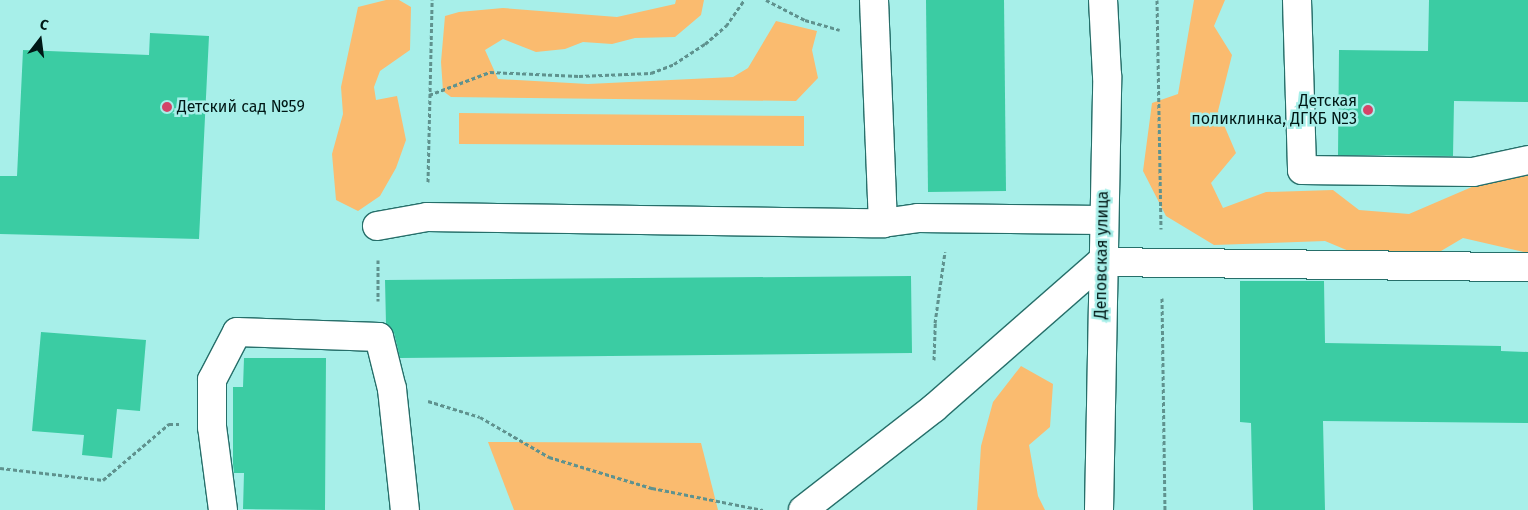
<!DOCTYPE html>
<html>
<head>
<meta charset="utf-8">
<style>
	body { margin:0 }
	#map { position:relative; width:1528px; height:510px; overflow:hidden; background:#a7efe9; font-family:"Fira Sans",sans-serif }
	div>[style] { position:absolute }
	.green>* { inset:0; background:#fabb6f }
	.building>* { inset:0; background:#3bcca3 }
	.path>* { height:3px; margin-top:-1.5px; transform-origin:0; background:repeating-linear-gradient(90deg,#5f928e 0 4px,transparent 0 6.5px) }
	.roads { filter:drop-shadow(1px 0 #266f6a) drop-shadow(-1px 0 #266f6a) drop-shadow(0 1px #266f6a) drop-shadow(0 -1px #266f6a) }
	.minor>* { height:28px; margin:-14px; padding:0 14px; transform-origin:14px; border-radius:14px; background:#fff }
	.dots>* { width:14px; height:14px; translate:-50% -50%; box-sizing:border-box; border:2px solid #a7efe9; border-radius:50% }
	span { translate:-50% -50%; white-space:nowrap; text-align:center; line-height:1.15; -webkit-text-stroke:5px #a7efe9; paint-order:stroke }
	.poi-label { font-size:16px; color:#001816 }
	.right { translate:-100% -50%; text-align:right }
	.left { translate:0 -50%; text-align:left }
	.street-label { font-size:16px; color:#001816 }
	.north { position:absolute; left:15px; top:15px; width:50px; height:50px; -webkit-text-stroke:4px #a7efe9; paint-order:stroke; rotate:15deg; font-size:14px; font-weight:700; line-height:20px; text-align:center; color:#001816 }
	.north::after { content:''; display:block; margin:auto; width:18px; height:22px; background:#001816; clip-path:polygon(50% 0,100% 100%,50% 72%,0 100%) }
</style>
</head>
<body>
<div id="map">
	<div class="green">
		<div style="clip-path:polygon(386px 0,399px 0,411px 7px,410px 50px,380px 71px,374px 87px,376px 100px,397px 96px,406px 140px,396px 168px,380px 196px,358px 211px,336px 200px,332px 154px,343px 114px,341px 87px,358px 7px)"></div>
		<div style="clip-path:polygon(676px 0,704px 0,701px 15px,675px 37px,635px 38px,612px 44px,583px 42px,565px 49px,536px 52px,503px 39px,485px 50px,498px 79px,588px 84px,733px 77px,748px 68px,776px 21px,817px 31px,812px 50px,818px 78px,796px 101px,451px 97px,443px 91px,441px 62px,445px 16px,459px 12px,503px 8px,617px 17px,675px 4px)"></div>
		<div style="clip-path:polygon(1194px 0,1225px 0,1214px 26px,1232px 55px,1218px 111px,1236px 153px,1211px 183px,1223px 208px,1266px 192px,1333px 190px,1359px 210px,1409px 214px,1516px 168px,1528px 175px,1528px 253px,1463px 238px,1441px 251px,1356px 254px,1325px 241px,1214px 245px,1166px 216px,1143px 171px,1152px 103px,1178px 94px)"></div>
		<div style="clip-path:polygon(459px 113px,804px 116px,804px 146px,459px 144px)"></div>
		<div style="clip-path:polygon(1021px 366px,1053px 384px,1050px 427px,1029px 445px,1038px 496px,1045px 510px,977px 510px,981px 446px,993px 402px)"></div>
		<div style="clip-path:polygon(488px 442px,701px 443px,718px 510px,514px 510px)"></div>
	</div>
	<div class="building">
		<div style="clip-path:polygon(926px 0,1004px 0,1006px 191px,928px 192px)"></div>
		<div style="clip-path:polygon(1429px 0,1528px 0,1528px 102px,1454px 101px,1453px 156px,1338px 155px,1339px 50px,1428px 51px)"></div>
		<div style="clip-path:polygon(150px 33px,209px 36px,199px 239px,0 234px,0 176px,17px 176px,23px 50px,149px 55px)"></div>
		<div style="clip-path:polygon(911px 276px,912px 353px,400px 358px,394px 333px,386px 324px,385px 280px)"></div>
		<div style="clip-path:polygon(1240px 281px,1324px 281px,1325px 343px,1501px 346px,1501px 351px,1528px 352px,1528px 423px,1323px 421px,1325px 510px,1253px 510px,1251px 423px,1240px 422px)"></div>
		<div style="clip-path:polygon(41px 332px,146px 340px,140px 411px,117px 409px,112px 458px,82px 455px,84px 435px,32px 431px)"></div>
		<div style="clip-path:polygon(244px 358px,326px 358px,325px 510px,243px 509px,244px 473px,234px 473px,233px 464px,233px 387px,243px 387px)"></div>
	</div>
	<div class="path">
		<div style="left:766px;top:0;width:44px;rotate:27.1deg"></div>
		<div style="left:805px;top:20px;width:36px;rotate:16deg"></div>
		<div style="left:1157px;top:0;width:229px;rotate:89deg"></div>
		<div style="left:429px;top:95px;width:65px;rotate:-20.7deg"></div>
		<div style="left:490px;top:72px;width:89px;rotate:2.6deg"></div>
		<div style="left:579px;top:76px;width:72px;rotate:-2.4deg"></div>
		<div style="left:651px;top:73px;width:25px;rotate:-21deg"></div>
		<div style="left:674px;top:64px;width:37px;rotate:-33deg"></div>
		<div style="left:705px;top:44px;width:28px;rotate:-41deg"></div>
		<div style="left:726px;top:26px;width:32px;rotate:-55deg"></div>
		<div style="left:428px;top:182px;width:182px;rotate:-88.7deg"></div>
		<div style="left:378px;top:260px;width:41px;rotate:90deg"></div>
		<div style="left:1162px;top:298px;width:212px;rotate:89.2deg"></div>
		<div style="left:934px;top:360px;width:37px;rotate:-88deg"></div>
		<div style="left:935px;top:323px;width:72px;rotate:-82deg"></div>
		<div style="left:428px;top:401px;width:54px;rotate:17.1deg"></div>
		<div style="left:480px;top:417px;width:80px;rotate:30.1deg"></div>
		<div style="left:549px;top:457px;width:108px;rotate:16.8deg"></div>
		<div style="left:652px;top:488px;width:113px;rotate:11.2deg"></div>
		<div style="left:0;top:468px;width:104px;rotate:6.6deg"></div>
		<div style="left:103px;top:480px;width:87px;rotate:-40.3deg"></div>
		<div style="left:169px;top:424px;width:10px"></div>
	</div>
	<div class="roads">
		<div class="minor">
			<div style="left:874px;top:0;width:223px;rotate:87.7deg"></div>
			<div style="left:1297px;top:0;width:170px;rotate:88.3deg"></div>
			<div style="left:1302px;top:170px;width:171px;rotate:0.7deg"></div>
			<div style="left:1473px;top:172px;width:56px;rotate:-12.3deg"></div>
			<div style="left:377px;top:226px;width:51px;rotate:-10.2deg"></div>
			<div style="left:427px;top:217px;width:456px;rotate:0.8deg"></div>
			<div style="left:883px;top:223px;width:35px;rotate:-8deg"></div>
			<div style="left:918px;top:218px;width:184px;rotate:0.6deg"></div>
			<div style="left:223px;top:510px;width:84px;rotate:-97.5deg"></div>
			<div style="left:212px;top:427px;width:47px;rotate:-90deg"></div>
			<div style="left:212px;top:380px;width:54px;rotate:-62.5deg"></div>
			<div style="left:237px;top:332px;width:142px;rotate:2deg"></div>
			<div style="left:379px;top:337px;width:54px;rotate:76deg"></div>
			<div style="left:392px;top:389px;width:122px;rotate:83.9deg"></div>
			<div style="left:803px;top:510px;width:166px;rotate:-37.9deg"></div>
			<div style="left:934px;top:408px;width:222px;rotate:-41.2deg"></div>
			<div style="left:1101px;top:262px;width:427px;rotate:0.7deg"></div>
			<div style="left:1099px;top:510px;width:434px;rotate:-88.9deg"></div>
			<div style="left:1107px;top:76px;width:76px;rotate:-93deg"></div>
		</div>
	</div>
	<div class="dots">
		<div style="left:167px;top:107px;background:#d44468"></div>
		<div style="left:1368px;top:110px;background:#d44468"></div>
	</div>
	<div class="poi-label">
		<span class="right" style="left:1357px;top:110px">Детская<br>поликлинка, ДГКБ №3</span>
		<span class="left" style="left:177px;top:107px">Детский сад №59</span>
	</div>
	<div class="street-label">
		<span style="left:1102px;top:255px;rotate:-89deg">Деповская улица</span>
	</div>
	<div class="north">С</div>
</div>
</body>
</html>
